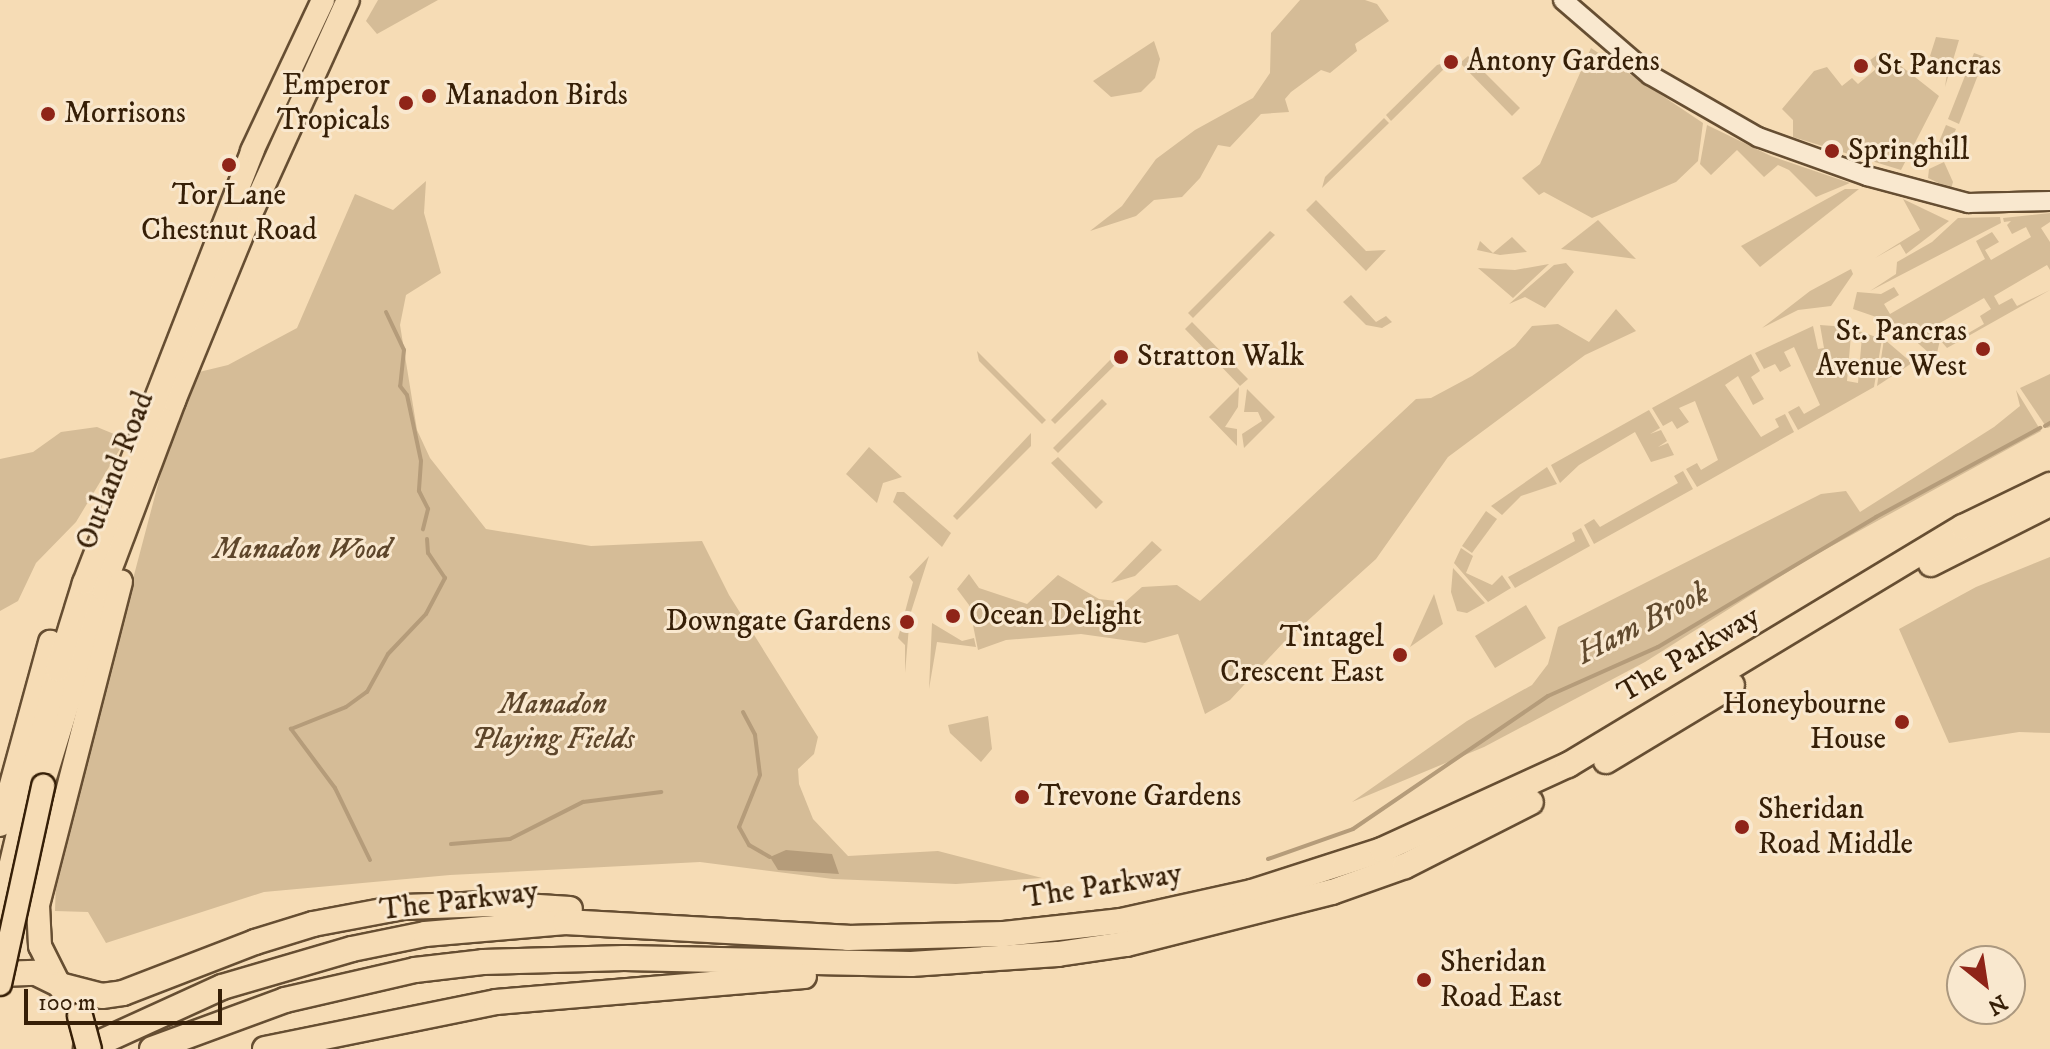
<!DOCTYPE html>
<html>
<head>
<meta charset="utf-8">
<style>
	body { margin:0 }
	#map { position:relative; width:2050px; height:1049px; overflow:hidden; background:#f6dcb5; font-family:"IM FELL DW Pica",serif }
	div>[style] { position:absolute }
	.green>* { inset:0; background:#d5bc97 }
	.water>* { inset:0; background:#b59c7a }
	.stream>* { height:4px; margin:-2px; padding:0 2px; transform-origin:2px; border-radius:2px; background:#b59c7a }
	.roads { filter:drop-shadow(2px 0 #664e32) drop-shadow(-2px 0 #664e32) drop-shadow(0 2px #664e32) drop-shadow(0 -2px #664e32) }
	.tertiary>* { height:18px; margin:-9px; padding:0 9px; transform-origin:9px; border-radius:9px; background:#f9e8cf }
	.primary>* { height:22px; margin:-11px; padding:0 11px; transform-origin:11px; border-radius:11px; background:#f6dcb5 }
	.trunk>* { height:24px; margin:-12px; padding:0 12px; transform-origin:12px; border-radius:12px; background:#f6dcb5 }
	.bridges { filter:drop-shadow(2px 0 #361f07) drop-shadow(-2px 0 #361f07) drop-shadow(0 2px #361f07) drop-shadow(0 -2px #361f07) }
	.primary-bridge>* { height:22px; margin:-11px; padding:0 11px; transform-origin:11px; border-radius:11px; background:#f6dcb5 }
	.trunk-bridge>* { height:24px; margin:-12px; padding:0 12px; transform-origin:12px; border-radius:12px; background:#f6dcb5 }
	.dots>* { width:22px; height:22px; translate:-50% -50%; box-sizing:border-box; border:4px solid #f9e8cf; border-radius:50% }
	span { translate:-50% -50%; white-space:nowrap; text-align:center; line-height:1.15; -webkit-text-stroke:6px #f9e8cf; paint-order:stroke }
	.poi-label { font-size:30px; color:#361f07 }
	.left { translate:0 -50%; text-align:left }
	.right { translate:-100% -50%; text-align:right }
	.street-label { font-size:30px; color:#361f07 }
	.park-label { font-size:30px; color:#5e462b; font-style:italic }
	.water-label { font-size:32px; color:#624b2f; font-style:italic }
	.north { position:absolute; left:1946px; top:945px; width:80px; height:80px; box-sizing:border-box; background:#f9e8cf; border:2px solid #ab987f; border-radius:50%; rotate:150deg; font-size:22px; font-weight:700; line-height:32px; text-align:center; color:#361f07 }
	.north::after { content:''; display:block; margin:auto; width:28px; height:36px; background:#8f2418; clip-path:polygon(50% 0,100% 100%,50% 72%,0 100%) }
	.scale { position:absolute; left:24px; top:989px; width:198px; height:36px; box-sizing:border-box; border:4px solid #361f07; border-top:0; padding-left:10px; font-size:24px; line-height:28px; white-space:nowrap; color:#361f07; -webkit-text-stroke:6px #f9e8cf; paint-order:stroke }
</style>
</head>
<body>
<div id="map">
	<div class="green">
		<div style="clip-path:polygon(378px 0,438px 0,377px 34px,366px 21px)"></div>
		<div style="clip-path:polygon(1300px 0,1365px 0,1377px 4px,1389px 21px,1355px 44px,1357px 51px,1330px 73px,1321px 70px,1291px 92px,1285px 99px,1289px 112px,1261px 114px,1230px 147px,1218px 145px,1200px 178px,1182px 197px,1154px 200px,1136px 216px,1090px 231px,1122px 206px,1156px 159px,1195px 130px,1253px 98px,1270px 73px,1271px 33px)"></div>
		<div style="clip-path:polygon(1936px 37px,1959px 40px,1945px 87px,1948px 66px,1930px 56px)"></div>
		<div style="clip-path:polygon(1154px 41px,1160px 59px,1155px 78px,1141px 92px,1111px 97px,1093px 81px)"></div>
		<div style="clip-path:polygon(1591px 48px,1703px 123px,1698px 161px,1676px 182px,1592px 218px,1544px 192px,1539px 195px,1522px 178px,1540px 164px)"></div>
		<div style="clip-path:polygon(1882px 51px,1939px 96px,1901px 170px,1793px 137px,1793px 120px,1782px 109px,1814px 71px,1827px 67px,1842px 86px,1852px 78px,1858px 84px,1876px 69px,1869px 61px)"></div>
		<div style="clip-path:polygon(1974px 53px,1985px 57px,1959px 124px,1948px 119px)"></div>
		<div style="clip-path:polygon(1468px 56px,1520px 108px,1512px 116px,1460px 63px)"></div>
		<div style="clip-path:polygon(1452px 61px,1391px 121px,1386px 115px,1437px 65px)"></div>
		<div style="clip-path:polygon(1384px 118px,1389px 123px,1322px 188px,1325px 177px)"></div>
		<div style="clip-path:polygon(1707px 125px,1771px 156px,1850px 183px,1816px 197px,1789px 170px,1778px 165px,1764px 177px,1737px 150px,1711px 175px,1700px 164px)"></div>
		<div style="clip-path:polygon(1946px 125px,1956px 129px,1942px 159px,1931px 161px)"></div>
		<div style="clip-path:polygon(1944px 162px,1953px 182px,1951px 189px,1928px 178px,1929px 169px)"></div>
		<div style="clip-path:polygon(426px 181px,424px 213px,441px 273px,406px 295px,400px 325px,417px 430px,430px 458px,486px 529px,591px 546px,702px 541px,729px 595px,818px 737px,814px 754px,798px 769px,799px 784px,813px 819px,848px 856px,938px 851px,1042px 878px,956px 884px,833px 879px,700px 862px,450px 875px,264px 892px,106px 943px,88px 912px,55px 911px,56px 878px,106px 681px,161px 473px,195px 373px,228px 365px,297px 328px,355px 194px,393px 210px)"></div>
		<div style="clip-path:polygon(1845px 189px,1859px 189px,1760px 267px,1741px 246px)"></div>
		<div style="clip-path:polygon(1903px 199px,1949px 221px,1906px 254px,1900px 244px,1875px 258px,1920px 230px)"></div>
		<div style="clip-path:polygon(1316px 200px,1366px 251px,1386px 250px,1366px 271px,1306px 210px)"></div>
		<div style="clip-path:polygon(evenodd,2050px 213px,2050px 222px,2041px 228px,2050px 242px,2050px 270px,2047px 265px,1994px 296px,1999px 305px,2012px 298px,2017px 306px,2050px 290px,1947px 348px,1940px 340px,1937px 353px,1929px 353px,1902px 329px,1911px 329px,1853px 309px,1857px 292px,1881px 294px,1894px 287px,1899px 295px,1884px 304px,1890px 314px,1985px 259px,1976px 241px,1992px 232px,1999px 242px,1985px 250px,1991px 260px,2031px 237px,2026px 227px,2012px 234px,2007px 225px,2011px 221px,2004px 222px,2003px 218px,2050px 213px,1984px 298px,1991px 309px,1980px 316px,1984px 324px,1958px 339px,1953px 331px,1936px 338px,1931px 328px,1984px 298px)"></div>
		<div style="clip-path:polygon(2000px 217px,2001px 223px,1870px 291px,1896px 274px,1897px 262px,1932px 242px,1958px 218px)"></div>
		<div style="clip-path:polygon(1598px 220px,1636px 259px,1561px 249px)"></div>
		<div style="clip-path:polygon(1270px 231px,1275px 235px,1193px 318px,1188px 313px)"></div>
		<div style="clip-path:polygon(1512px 237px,1527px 252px,1500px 255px,1477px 250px,1480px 241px,1493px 253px)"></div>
		<div style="clip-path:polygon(1566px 263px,1574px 272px,1545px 308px,1525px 297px,1509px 304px,1554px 265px)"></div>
		<div style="clip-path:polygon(1549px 264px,1513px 298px,1478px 268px,1515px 270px)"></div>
		<div style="clip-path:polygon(1851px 269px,1853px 274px,1831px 306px,1798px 310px,1762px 328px,1810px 291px)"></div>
		<div style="clip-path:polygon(1351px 295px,1376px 322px,1386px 316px,1392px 322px,1382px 328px,1366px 325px,1343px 302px)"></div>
		<div style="clip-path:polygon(1616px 309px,1636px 331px,1585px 355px,1448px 457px,1376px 559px,1283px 643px,1230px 700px,1205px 714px,1178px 634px,1145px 643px,1081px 634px,1006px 640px,978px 650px,969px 605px,957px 589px,969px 574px,979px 588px,1027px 604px,1058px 575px,1099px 599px,1125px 602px,1142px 587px,1177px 585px,1200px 601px,1416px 399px,1431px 398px,1472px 376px,1515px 346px,1532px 326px,1558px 324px,1589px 342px)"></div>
		<div style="clip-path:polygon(1192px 322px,1248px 379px,1240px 386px,1185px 329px)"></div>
		<div style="clip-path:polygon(evenodd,1820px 325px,1847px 327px,1882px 339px,1874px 387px,1798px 430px,1788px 412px,1799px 406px,1804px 414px,1820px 405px,1794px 347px,1784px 352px,1791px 366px,1780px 372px,1775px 364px,1764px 369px,1755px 353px,1813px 326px,1818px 349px,1824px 348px,1820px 325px,1851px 335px,1862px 336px,1858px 383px,1847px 381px,1851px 335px)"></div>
		<div style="clip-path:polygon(1884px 339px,1912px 363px,1877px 386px)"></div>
		<div style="clip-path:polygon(977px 351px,1046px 420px,1042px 424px,979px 361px)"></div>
		<div style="clip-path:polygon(1751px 354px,1760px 371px,1751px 377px,1764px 399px,1753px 405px,1738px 376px,1725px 385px,1761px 437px,1779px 427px,1775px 419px,1785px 414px,1794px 432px,1697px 487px,1686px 469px,1697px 463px,1701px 470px,1718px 460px,1695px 401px,1679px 408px,1689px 422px,1677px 429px,1672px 421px,1663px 426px,1652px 408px)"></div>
		<div style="clip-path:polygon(1111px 359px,1116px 364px,1055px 424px,1051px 420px)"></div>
		<div style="clip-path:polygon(2050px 374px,2050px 427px,2047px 428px,2020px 388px)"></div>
		<div style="clip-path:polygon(1239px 387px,1238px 407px,1225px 427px,1237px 429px,1237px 446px,1209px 417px)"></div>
		<div style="clip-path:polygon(1247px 389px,1275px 417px,1244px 448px,1242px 434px,1262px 421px,1258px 412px,1244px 412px)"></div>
		<div style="clip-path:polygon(2016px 390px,2041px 431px,1808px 559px,1645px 662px,1484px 747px,1352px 802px,1467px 721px,1532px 685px,1548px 664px,1558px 627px,1821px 494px,1846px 491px,1860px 512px,1994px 427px,2020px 406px)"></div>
		<div style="clip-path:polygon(1102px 399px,1107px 404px,1058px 453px,1053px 448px)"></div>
		<div style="clip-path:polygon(1649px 410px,1660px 428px,1650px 434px,1661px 430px,1667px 441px,1658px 447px,1668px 443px,1674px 455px,1651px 462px,1635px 432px,1579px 465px,1560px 483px,1551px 465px)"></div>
		<div style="clip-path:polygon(97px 427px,126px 439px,76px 522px,36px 563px,18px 601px,0 611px,0 459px,33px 452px,61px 432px)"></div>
		<div style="clip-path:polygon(1031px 433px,1031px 446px,957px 520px,953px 516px)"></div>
		<div style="clip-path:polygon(869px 447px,902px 477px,883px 483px,877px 503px,846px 474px)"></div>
		<div style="clip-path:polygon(1058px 457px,1103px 502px,1096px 509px,1051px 463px)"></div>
		<div style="clip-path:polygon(1547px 467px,1557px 484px,1521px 496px,1502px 515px,1491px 506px)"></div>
		<div style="clip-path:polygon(1683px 471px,1693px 489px,1594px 544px,1584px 525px,1594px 519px,1600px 527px,1678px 483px,1674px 476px)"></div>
		<div style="clip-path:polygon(897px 492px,904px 492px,951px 533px,942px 547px,893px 502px)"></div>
		<div style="clip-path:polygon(1486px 511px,1497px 519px,1472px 553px,1462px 546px)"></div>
		<div style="clip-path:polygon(1581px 528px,1590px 546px,1515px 588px,1508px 577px,1575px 541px,1572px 533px)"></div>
		<div style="clip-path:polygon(1152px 541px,1162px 550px,1135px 576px,1111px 583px)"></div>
		<div style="clip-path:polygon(1461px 548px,1473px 556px,1466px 573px,1492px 585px,1502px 575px,1511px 588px,1488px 602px,1454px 563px)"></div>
		<div style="clip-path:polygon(929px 556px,910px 615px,905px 673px,905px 645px,898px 638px,913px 582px,909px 577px)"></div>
		<div style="clip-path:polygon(2050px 557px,2050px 733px,2019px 732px,1949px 743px,1899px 629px,1976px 587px)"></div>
		<div style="clip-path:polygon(1453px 568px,1485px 603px,1467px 613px,1457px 611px,1451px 592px)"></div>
		<div style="clip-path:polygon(1434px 594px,1443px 624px,1410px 647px)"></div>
		<div style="clip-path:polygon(1526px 605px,1546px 638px,1495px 668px,1475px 636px)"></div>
		<div style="clip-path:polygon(932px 623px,962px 641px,974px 638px,976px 647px,937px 642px,929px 689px)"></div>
		<div style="clip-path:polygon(988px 716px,992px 749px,981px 762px,950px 733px,948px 725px)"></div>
	</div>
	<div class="water">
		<div style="clip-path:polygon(786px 850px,832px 854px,839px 874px,778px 870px,770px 857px)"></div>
	</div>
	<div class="stream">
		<div style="left:386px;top:312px;width:42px;rotate:64.7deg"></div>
		<div style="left:404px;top:350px;width:36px;rotate:96deg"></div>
		<div style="left:400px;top:386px;width:11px;rotate:52deg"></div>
		<div style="left:407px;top:395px;width:67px;rotate:78deg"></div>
		<div style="left:421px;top:461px;width:30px;rotate:94deg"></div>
		<div style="left:419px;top:491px;width:20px;rotate:63deg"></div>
		<div style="left:428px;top:509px;width:21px;rotate:104deg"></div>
		<div style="left:2045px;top:426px;width:6px;rotate:-31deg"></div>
		<div style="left:743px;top:712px;width:26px;rotate:62deg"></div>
		<div style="left:755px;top:735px;width:40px;rotate:82.9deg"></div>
		<div style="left:760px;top:775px;width:56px;rotate:112deg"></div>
		<div style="left:739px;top:827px;width:21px;rotate:61deg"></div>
		<div style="left:749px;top:845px;width:24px;rotate:30deg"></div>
		<div style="left:451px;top:844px;width:59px;rotate:-4.8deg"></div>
		<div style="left:510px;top:839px;width:82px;rotate:-26.9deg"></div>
		<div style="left:583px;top:802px;width:79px;rotate:-7.3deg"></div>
		<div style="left:1268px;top:859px;width:90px;rotate:-19.4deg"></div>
		<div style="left:1353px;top:829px;width:236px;rotate:-34.3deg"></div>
		<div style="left:1548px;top:696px;width:120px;rotate:-24deg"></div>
		<div style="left:1658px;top:647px;width:254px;rotate:-30.8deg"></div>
		<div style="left:1876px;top:517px;width:187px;rotate:-28.5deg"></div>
		<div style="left:370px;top:860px;width:80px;rotate:-115.9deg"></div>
		<div style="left:335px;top:788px;width:74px;rotate:-126.7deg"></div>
		<div style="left:291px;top:729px;width:59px;rotate:-21.8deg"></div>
		<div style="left:346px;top:707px;width:26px;rotate:-36deg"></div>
		<div style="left:367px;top:692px;width:43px;rotate:-61.1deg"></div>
		<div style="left:388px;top:654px;width:55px;rotate:-46.5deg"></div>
		<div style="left:426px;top:614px;width:41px;rotate:-62.2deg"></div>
		<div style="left:445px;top:578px;width:30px;rotate:-124deg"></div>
		<div style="left:428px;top:553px;width:14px;rotate:-94deg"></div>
	</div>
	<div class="roads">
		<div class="tertiary">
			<div style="left:1563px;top:0;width:115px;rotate:40.8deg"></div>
			<div style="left:1650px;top:75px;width:125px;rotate:29.9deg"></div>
			<div style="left:1758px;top:137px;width:116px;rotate:19.7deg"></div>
			<div style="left:1867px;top:176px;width:105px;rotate:15deg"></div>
			<div style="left:1968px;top:203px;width:82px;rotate:-1.4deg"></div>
		</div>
		<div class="primary">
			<div style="left:44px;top:781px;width:201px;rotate:-72.9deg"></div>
			<div style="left:103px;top:589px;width:201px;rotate:-69.3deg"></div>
			<div style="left:174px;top:401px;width:198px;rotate:-67.7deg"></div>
			<div style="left:249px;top:218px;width:239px;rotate:-65.6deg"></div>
			<div style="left:0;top:825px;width:190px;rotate:-74.7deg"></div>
			<div style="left:0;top:909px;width:246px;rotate:-76.6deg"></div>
			<div style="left:57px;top:670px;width:91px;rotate:-72.8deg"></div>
			<div style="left:84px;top:583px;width:464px;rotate:-68.7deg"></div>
			<div style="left:252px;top:151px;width:167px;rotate:-64.8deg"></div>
			<div style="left:59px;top:984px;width:42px;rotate:-116.6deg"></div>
			<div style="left:40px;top:946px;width:41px;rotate:-92.8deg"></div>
			<div style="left:38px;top:905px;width:334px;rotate:-75.6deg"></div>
		</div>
		<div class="trunk">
			<div style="left:1931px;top:564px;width:133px;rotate:-26.8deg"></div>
			<div style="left:1606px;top:761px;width:147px;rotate:-31.1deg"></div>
			<div style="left:0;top:974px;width:36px;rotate:-2deg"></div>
			<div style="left:36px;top:973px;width:25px;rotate:26deg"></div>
			<div style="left:59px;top:984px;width:16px;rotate:55deg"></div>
			<div style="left:60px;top:985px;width:43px;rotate:14.7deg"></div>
			<div style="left:102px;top:996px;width:21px;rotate:-8deg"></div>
			<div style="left:123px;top:993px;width:142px;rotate:-21.1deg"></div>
			<div style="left:255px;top:942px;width:61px;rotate:-17.2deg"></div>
			<div style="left:313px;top:924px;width:92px;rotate:-10.7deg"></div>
			<div style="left:403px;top:907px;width:89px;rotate:-1.9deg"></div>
			<div style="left:492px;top:904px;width:78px;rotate:3.7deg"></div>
			<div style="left:86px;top:1049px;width:149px;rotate:-24.5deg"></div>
			<div style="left:222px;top:987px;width:135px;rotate:-16.3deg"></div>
			<div style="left:352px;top:949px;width:75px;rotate:-11.6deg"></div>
			<div style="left:425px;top:934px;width:141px;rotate:-4.9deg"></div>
			<div style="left:565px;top:922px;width:283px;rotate:3.2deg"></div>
			<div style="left:848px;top:938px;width:156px;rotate:-1.5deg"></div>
			<div style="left:1004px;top:934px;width:118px;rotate:-6.3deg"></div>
			<div style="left:1121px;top:921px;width:134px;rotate:-12.5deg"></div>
			<div style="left:1252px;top:892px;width:137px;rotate:-17.9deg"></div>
			<div style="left:1382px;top:850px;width:205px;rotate:-24.6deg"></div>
			<div style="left:1568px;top:765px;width:461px;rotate:-31.1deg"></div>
			<div style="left:1963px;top:527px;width:97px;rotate:-25.8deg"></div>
			<div style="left:152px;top:1049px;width:142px;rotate:-20.2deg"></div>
			<div style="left:285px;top:1000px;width:133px;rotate:-13deg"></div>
			<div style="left:415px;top:970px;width:68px;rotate:-6.7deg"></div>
			<div style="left:483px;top:962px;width:141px;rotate:-1.6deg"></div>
			<div style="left:624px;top:958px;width:287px;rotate:1.2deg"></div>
			<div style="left:911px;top:964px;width:147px;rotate:-3.9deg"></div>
			<div style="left:1058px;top:954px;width:69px;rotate:-8.4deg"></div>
			<div style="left:1126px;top:944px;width:212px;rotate:-14.2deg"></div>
			<div style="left:1332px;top:892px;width:77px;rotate:-19.6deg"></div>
			<div style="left:1405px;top:866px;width:141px;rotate:-26.9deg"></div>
			<div style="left:265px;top:1049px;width:236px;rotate:-11.5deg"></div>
			<div style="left:496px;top:1002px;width:309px;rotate:-4.8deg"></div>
		</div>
	</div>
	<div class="bridges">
		<div class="primary-bridge">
			<div style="left:0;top:984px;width:203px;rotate:-77.7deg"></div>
		</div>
		<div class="trunk-bridge">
			<div style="left:80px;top:1016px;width:34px;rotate:75deg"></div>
		</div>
	</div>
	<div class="dots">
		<div style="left:1451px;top:62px;background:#8f2418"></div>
		<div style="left:1861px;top:66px;background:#8f2418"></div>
		<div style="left:429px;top:96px;background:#8f2418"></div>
		<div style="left:406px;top:103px;background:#8f2418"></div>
		<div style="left:48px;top:114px;background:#8f2418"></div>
		<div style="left:1832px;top:151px;background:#8f2418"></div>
		<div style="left:229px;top:165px;background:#8f2418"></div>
		<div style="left:1983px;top:349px;background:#8f2418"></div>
		<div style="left:1121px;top:357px;background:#8f2418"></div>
		<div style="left:953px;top:616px;background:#8f2418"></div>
		<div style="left:907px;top:622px;background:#8f2418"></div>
		<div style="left:1400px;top:655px;background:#8f2418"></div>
		<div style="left:1902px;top:722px;background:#8f2418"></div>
		<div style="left:1022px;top:797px;background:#8f2418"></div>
		<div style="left:1742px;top:827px;background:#8f2418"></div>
		<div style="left:1424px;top:980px;background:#8f2418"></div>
	</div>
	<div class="poi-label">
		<span class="left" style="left:1467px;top:62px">Antony Gardens</span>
		<span class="left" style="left:1877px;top:66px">St Pancras</span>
		<span class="right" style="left:390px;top:103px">Emperor<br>Tropicals</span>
		<span class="left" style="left:445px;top:96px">Manadon Birds</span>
		<span class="left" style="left:64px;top:114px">Morrisons</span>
		<span class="left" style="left:1848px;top:151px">Springhill</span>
		<span style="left:229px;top:213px">Tor Lane<br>Chestnut Road</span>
		<span class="right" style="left:1967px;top:349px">St. Pancras<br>Avenue West</span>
		<span class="left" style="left:1137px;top:357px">Stratton Walk</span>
		<span class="left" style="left:969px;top:616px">Ocean Delight</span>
		<span class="right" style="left:891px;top:622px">Downgate Gardens</span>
		<span class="right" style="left:1384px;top:655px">Tintagel<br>Crescent East</span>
		<span class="right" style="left:1886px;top:722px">Honeybourne<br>House</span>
		<span class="left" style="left:1038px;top:797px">Trevone Gardens</span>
		<span class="left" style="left:1758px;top:827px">Sheridan<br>Road Middle</span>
		<span class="left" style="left:1440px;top:980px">Sheridan<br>Road East</span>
	</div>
	<div class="street-label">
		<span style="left:116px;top:471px;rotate:-69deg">Outland Road</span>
		<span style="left:1689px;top:655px;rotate:-31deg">The Parkway</span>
		<span style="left:1103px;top:887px;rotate:-9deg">The Parkway</span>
		<span style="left:459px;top:902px;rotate:-7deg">The Parkway</span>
	</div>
	<div class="park-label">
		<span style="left:302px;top:550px">Manadon Wood</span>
		<span style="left:553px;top:722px">Manadon<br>Playing Fields</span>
	</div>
	<div class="water-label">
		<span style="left:1643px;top:624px;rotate:-27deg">Ham Brook</span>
	</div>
	<div class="north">N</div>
	<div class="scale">100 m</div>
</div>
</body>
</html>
